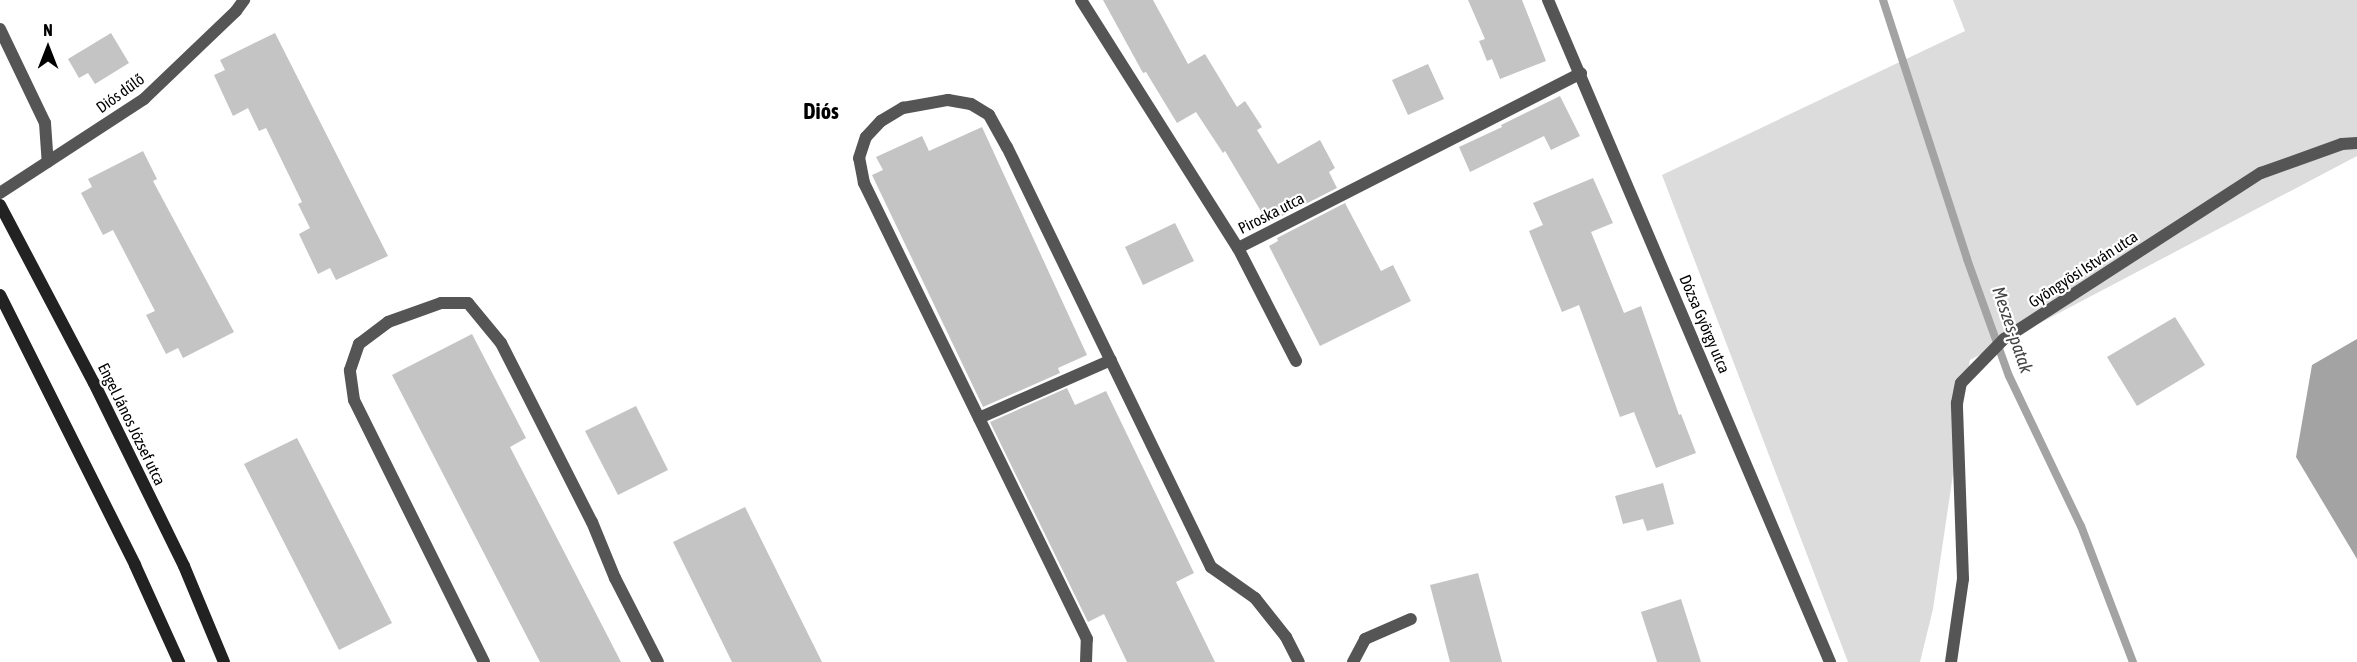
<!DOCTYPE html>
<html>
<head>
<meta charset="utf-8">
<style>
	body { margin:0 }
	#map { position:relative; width:2357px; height:662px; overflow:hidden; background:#fff; font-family:"Asap Condensed",sans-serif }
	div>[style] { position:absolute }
	.green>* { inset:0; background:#dcdcdc }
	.water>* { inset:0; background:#a3a3a3 }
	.stream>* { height:8px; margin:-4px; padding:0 4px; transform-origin:4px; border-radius:4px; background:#a3a3a3 }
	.building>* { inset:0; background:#c4c4c4 }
	.lane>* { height:12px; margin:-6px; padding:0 6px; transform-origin:6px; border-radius:6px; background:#555 }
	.street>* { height:12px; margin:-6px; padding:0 6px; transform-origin:6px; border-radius:6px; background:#555 }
	.secondary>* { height:12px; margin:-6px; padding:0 6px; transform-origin:6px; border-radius:6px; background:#222 }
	span { translate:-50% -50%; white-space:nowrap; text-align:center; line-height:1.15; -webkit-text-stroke:4.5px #fff; paint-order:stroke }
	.street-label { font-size:16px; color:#000 }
	.water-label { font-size:18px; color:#444; font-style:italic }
	.district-label { font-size:22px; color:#000; font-weight:700 }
	.north { position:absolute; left:18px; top:18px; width:60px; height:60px; -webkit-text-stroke:4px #fff; paint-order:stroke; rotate:0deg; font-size:16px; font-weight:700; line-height:24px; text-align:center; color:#000 }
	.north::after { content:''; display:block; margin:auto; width:21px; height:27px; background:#000; clip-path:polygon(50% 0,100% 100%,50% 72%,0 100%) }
</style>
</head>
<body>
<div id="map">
	<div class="green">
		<div style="clip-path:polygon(1953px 0,2357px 0,2357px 156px,1970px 360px,1933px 609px,1920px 662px,1848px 662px,1662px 175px,1965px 31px)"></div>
	</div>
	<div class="water">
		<div style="clip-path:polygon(2357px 339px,2357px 559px,2296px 457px,2312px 365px)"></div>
	</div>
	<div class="stream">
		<div style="left:1883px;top:0;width:272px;rotate:72deg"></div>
		<div style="left:1967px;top:259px;width:124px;rotate:70.3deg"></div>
		<div style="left:2009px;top:376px;width:166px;rotate:64.4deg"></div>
		<div style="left:2081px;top:526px;width:146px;rotate:69.1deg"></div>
	</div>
	<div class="building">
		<div style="clip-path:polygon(1103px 0,1153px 0,1188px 64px,1205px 54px,1237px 107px,1245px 101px,1262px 127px,1257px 130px,1278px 164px,1320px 140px,1335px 168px,1329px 172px,1337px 188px,1268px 223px,1225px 151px,1223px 153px,1196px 112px,1177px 123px,1146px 72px,1143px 73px)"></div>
		<div style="clip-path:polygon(1468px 0,1522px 0,1546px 61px,1500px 79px,1492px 59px,1487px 61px,1479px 41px,1485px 39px)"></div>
		<div style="clip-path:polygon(111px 33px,129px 63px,95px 84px,88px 73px,79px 78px,68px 59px)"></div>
		<div style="clip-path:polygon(275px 33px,388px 256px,336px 280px,330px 268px,318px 274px,299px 234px,310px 228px,298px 204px,302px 202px,266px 128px,259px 131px,248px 108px,233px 116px,214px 75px,225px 70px,220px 60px)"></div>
		<div style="clip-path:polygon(1428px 64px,1444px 99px,1408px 115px,1392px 80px)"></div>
		<div style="clip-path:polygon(1560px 96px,1580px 136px,1551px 150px,1544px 136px,1470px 172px,1459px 147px,1502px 127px,1501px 125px)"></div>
		<div style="clip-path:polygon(982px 127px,1087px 355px,1058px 368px,1060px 373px,983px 407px,872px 175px,883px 170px,876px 157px,922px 136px,929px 151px)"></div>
		<div style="clip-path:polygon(143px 151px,157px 179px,153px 181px,234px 332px,183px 358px,178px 348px,166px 354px,146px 315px,155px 311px,113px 230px,103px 235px,81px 193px,92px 187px,88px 179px)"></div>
		<div style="clip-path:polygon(1593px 178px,1613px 223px,1591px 232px,1624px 313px,1641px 306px,1679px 415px,1681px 414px,1696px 453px,1656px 468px,1634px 412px,1620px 417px,1579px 305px,1562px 312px,1529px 231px,1543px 225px,1533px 203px)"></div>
		<div style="clip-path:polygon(1345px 203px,1381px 271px,1393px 265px,1411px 301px,1320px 346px,1269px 246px,1278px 241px,1277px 238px)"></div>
		<div style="clip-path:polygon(1175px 223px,1194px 261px,1143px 285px,1125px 247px)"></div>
		<div style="clip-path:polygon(2175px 317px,2205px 365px,2137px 406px,2107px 357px)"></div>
		<div style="clip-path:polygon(472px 334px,526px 438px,510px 447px,621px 662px,540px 662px,392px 375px)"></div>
		<div style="clip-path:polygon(1067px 388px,1075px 405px,1106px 391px,1194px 573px,1176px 582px,1215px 662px,1127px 662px,1104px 614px,1088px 622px,990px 422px)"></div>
		<div style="clip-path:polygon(636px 406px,668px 470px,618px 495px,585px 431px)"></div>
		<div style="clip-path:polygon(297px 438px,392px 623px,339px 650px,244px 464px)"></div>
		<div style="clip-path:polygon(1663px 483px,1674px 524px,1647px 531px,1643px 519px,1623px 524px,1615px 496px)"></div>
		<div style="clip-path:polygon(745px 507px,822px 662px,732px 662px,673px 542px)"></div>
		<div style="clip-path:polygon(1478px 573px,1502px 662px,1450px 662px,1430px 585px)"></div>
		<div style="clip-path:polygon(1681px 599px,1701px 662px,1657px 662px,1641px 612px)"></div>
	</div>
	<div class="lane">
		<div style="left:979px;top:418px;width:144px;rotate:-23.7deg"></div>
		<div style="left:484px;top:662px;width:292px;rotate:-116.4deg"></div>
		<div style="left:354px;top:400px;width:30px;rotate:-98deg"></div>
		<div style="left:350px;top:370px;width:28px;rotate:-71deg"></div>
		<div style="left:359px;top:344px;width:36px;rotate:-37deg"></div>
		<div style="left:388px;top:322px;width:56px;rotate:-19.7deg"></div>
		<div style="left:441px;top:303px;width:27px"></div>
		<div style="left:468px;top:303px;width:52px;rotate:50.5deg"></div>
		<div style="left:501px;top:343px;width:201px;rotate:63.1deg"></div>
		<div style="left:592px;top:522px;width:61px;rotate:67.7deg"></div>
		<div style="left:615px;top:578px;width:94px;rotate:62.9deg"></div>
		<div style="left:1086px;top:662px;width:23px;rotate:-88deg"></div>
		<div style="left:1087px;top:639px;width:508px;rotate:-116.06deg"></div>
		<div style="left:864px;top:183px;width:25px;rotate:-101deg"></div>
		<div style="left:859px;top:158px;width:22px;rotate:-72deg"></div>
		<div style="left:866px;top:137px;width:22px;rotate:-47deg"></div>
		<div style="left:881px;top:121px;width:26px;rotate:-31deg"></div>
		<div style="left:903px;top:108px;width:46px;rotate:-10.1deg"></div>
		<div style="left:948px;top:100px;width:23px;rotate:10deg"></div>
		<div style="left:971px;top:104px;width:21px;rotate:31deg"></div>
		<div style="left:989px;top:115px;width:37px;rotate:61deg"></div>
		<div style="left:1007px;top:147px;width:467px;rotate:64.1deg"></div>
		<div style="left:1211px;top:567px;width:54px;rotate:35.2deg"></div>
		<div style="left:1255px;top:598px;width:50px;rotate:51.5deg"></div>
		<div style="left:1286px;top:637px;width:28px;rotate:63deg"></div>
		<div style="left:1353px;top:662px;width:26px;rotate:-62deg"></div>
		<div style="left:1365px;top:639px;width:50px;rotate:-23.5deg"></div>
	</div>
	<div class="street">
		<div style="left:1081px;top:0;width:294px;rotate:57.7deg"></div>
		<div style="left:1238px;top:248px;width:385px;rotate:-27deg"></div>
		<div style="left:1548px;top:0;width:720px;rotate:66.93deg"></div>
		<div style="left:0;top:29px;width:104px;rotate:64.4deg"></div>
		<div style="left:45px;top:123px;width:39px;rotate:86deg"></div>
		<div style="left:0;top:193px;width:172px;rotate:-33.1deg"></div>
		<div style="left:144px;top:99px;width:127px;rotate:-43.7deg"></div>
		<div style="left:236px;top:11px;width:14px;rotate:-54deg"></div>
		<div style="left:1238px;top:248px;width:127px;rotate:62.8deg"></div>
		<div style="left:1951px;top:662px;width:84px;rotate:-81.8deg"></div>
		<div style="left:1963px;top:579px;width:176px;rotate:-92deg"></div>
		<div style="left:1957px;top:403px;width:20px;rotate:-79deg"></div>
		<div style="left:1961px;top:383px;width:62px;rotate:-45.7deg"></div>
		<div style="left:2004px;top:339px;width:306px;rotate:-32.9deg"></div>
		<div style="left:2261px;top:173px;width:86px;rotate:-19.7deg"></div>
		<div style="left:2342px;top:144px;width:15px;rotate:-4deg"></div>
	</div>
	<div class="secondary">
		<div style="left:0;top:205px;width:201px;rotate:62.2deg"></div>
		<div style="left:94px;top:383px;width:204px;rotate:63.8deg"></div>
		<div style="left:184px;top:566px;width:104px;rotate:67.4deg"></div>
		<div style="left:0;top:295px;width:302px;rotate:63.4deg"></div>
		<div style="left:135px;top:565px;width:107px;rotate:65.6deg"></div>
	</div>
	<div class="street-label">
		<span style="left:120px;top:93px;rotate:-36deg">Diós dűlő</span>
		<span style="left:1271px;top:213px;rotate:-27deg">Piroska utca</span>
		<span style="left:2083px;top:269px;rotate:-33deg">Gyöngyösi István utca</span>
		<span style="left:1705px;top:324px;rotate:67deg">Dózsa György utca</span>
		<span style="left:132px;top:424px;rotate:64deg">Engel János József utca</span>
	</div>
	<div class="water-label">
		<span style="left:2012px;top:330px;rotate:71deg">Meszes-patak</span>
	</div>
	<div class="district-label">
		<span style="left:821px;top:112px">Diós</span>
	</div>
	<div class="north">N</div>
</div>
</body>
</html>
